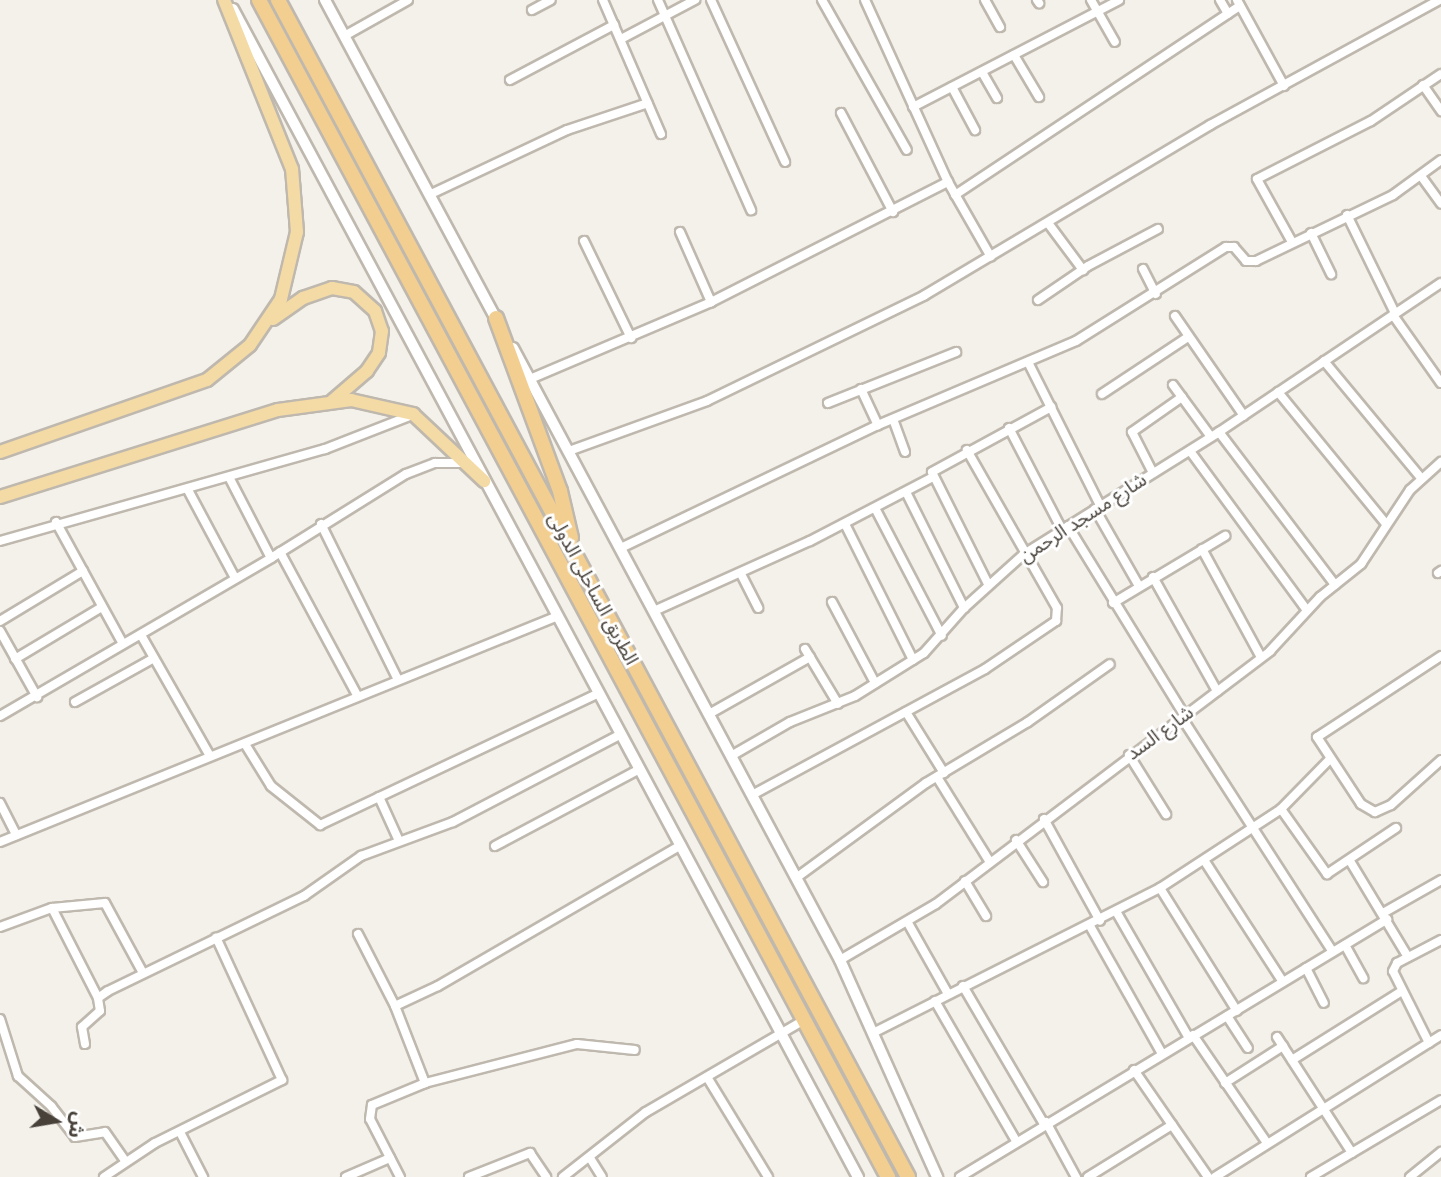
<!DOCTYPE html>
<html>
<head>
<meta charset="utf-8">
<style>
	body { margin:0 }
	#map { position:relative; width:1441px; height:1177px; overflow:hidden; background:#f4f1eb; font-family:Figtree,"Noto Sans Arabic",sans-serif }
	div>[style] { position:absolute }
	.roads { filter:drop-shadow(2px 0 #bfb8ae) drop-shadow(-2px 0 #bfb8ae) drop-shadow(0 2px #bfb8ae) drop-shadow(0 -2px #bfb8ae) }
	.minor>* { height:8px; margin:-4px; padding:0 4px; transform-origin:4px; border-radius:4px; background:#fff }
	.tertiary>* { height:10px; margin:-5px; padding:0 5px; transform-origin:5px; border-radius:5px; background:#fff }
	.primary>* { height:12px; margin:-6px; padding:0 6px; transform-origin:6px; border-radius:6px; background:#f4daa4 }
	.trunk>* { height:14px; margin:-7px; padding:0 7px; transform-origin:7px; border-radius:7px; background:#f2ce90 }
	span { translate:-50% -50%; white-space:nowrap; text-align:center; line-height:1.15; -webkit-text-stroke:6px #fff; paint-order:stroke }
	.street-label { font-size:19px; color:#47413a }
	.north { position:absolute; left:21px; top:1086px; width:70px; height:70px; -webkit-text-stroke:5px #fff; paint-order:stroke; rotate:101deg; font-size:19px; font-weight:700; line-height:28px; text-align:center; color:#47413a }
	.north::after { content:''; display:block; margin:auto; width:24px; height:32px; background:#47413a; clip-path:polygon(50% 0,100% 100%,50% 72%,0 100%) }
</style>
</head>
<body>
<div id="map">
	<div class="roads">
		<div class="minor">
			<div style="left:603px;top:0;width:146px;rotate:66.6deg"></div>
			<div style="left:658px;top:0;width:230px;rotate:66.1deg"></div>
			<div style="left:711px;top:0;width:178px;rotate:65.4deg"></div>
			<div style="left:822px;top:0;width:172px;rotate:60.5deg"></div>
			<div style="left:865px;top:0;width:200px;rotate:65.5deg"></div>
			<div style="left:948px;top:182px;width:86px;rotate:60.2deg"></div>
			<div style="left:985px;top:0;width:31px;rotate:61deg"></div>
			<div style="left:1037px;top:0;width:4px;rotate:56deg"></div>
			<div style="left:1091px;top:0;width:48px;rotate:60.3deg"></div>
			<div style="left:1220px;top:0;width:16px;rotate:60deg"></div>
			<div style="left:1237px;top:0;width:98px;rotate:61.3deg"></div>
			<div style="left:532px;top:10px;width:21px;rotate:-28deg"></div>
			<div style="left:346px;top:35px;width:71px;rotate:-29.4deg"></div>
			<div style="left:621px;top:39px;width:84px;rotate:-27.8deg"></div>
			<div style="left:1014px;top:55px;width:49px;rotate:59.2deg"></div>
			<div style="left:982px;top:72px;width:30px;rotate:60deg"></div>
			<div style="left:510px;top:80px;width:118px;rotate:-27.9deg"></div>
			<div style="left:1423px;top:85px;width:32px;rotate:55deg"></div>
			<div style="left:952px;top:87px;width:49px;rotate:61.9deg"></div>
			<div style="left:913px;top:107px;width:232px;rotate:-27.4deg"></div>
			<div style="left:841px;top:113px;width:112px;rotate:62.3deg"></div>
			<div style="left:1421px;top:176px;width:34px;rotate:54deg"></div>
			<div style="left:431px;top:194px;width:150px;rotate:-25.2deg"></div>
			<div style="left:567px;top:130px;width:85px;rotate:-18.4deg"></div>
			<div style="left:955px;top:195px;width:341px;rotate:-33.6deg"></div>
			<div style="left:1347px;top:215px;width:109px;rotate:63.9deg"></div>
			<div style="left:1048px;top:223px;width:59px;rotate:53.3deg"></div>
			<div style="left:680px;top:232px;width:77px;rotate:66.1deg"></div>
			<div style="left:1311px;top:233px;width:46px;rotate:64deg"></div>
			<div style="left:584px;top:241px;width:108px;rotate:64.1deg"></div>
			<div style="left:1292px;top:242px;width:72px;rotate:-119.1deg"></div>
			<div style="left:1257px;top:179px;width:128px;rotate:-27deg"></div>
			<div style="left:1371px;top:121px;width:84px;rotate:-33.9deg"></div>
			<div style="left:1143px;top:269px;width:28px;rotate:63deg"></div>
			<div style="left:1038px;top:300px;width:60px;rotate:-34.2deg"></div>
			<div style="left:1088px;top:266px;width:79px;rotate:-27.9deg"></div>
			<div style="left:1393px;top:315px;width:83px;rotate:54.8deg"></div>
			<div style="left:1175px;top:316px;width:121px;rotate:55.4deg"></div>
			<div style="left:1324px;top:361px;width:152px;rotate:50.3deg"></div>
			<div style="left:1028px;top:362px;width:160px;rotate:63.3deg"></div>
			<div style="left:530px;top:379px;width:197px;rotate:-23deg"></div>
			<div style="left:711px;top:302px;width:266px;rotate:-26.9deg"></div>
			<div style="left:1173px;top:385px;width:64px;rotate:53.8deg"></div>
			<div style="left:861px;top:389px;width:40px;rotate:65deg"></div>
			<div style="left:1278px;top:392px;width:171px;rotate:50.7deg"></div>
			<div style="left:1102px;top:394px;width:103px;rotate:-33.5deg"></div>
			<div style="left:828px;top:403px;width:138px;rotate:-21.7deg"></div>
			<div style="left:893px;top:419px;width:35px;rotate:70deg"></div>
			<div style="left:1009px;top:428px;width:115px;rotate:62.5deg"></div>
			<div style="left:1219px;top:432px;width:192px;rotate:52.8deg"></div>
			<div style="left:569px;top:451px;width:147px;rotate:-19.9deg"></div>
			<div style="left:707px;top:401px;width:242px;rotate:-25.9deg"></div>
			<div style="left:925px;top:295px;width:332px;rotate:-30.8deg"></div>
			<div style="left:1210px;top:125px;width:261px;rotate:-28.6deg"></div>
			<div style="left:1190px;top:451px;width:197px;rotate:53.7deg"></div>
			<div style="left:1153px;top:473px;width:46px;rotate:-117.1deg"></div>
			<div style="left:1132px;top:432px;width:61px;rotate:-35deg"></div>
			<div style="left:229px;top:477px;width:91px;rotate:62.6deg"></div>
			<div style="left:188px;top:490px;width:100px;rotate:61.9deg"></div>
			<div style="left:906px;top:492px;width:130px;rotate:63.4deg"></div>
			<div style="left:875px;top:508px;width:144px;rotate:62.4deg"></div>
			<div style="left:1095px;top:509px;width:89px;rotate:60.3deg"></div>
			<div style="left:56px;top:522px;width:139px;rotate:61.2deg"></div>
			<div style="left:321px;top:524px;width:172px;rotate:63.7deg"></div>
			<div style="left:845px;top:524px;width:152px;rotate:63.4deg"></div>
			<div style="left:1068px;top:526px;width:223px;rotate:58.4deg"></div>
			<div style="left:0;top:541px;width:338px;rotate:-15.8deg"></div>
			<div style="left:325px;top:449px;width:93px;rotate:-21.3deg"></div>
			<div style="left:621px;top:548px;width:285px;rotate:-25.6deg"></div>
			<div style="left:878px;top:425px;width:215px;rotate:-23deg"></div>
			<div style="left:1076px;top:341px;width:177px;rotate:-32.1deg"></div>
			<div style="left:1226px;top:247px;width:8px"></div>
			<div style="left:1234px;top:247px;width:18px;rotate:49deg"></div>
			<div style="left:1246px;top:261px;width:10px"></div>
			<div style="left:1256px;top:261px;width:152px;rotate:-25.7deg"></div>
			<div style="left:1393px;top:195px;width:59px;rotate:-36.1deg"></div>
			<div style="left:1202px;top:549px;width:123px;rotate:61.4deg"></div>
			<div style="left:280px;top:552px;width:162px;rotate:61.7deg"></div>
			<div style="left:1438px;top:573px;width:4px;rotate:-34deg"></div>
			<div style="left:741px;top:574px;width:38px;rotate:63deg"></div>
			<div style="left:1153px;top:577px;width:131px;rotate:60.7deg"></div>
			<div style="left:988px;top:584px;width:125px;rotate:-116.6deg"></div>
			<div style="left:932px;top:472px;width:136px;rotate:-28.6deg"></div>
			<div style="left:832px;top:602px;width:92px;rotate:62deg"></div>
			<div style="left:1113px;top:603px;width:131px;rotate:-30.9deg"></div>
			<div style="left:654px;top:611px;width:171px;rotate:-24.2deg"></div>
			<div style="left:810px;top:541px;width:139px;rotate:-27.5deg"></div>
			<div style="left:0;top:621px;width:97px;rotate:-31.1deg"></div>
			<div style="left:0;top:631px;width:76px;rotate:60.7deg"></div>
			<div style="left:141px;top:635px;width:139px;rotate:60.3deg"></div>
			<div style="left:805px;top:649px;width:64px;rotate:59deg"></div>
			<div style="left:1441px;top:656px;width:148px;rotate:146.8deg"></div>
			<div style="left:1317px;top:737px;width:80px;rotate:56.7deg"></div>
			<div style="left:1361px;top:804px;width:16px;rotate:30deg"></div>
			<div style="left:1375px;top:812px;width:17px;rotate:-24deg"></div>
			<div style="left:1391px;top:805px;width:67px;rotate:-42deg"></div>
			<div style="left:15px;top:659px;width:101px;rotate:-30.9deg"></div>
			<div style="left:75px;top:702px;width:90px;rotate:-29.1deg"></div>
			<div style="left:906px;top:712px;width:72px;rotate:58.1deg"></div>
			<div style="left:709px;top:714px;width:116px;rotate:-29.4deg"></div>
			<div style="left:0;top:716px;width:314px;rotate:-30.2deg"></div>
			<div style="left:271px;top:558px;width:159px;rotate:-31.9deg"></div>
			<div style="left:406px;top:474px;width:31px;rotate:-21deg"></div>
			<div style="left:435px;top:463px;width:31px"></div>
			<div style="left:1182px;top:718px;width:278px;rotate:57.2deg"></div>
			<div style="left:245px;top:744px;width:49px;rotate:58.2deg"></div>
			<div style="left:271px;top:786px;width:63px;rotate:38.5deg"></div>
			<div style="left:320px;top:825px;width:309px;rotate:-25.3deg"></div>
			<div style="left:1129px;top:755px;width:70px;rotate:57.9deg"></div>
			<div style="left:731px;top:756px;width:68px;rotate:-30deg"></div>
			<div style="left:790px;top:722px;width:70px;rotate:-21.8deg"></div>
			<div style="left:855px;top:696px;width:81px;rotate:-31.9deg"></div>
			<div style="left:924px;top:653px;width:60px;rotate:-48.4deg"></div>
			<div style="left:964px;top:608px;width:81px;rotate:-42deg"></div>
			<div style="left:1024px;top:554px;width:230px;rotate:-32deg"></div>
			<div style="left:1219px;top:432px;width:267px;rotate:-33.9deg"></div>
			<div style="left:937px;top:777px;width:100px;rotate:58.1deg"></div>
			<div style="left:752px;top:795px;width:265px;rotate:-28.4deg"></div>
			<div style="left:985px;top:669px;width:86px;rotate:-34.1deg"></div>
			<div style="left:1056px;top:621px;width:13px;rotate:-86deg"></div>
			<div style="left:1057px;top:608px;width:182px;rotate:-119.7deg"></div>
			<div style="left:379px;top:797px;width:48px;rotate:65.6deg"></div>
			<div style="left:0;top:803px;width:36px;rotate:63deg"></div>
			<div style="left:1281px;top:809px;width:80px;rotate:54.7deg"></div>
			<div style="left:1327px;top:874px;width:83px;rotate:-33.7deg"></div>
			<div style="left:1044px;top:819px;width:116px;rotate:61.2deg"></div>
			<div style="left:1016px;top:840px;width:50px;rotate:57.3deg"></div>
			<div style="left:0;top:842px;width:602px;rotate:-22.05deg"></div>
			<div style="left:495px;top:846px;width:164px;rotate:-28deg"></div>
			<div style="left:1204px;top:860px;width:145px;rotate:57.1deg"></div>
			<div style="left:1350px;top:861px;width:112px;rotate:58.9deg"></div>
			<div style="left:796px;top:878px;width:161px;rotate:-36.2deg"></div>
			<div style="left:926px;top:783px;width:119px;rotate:-30.9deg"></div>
			<div style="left:1028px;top:722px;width:100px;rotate:-35.3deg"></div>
			<div style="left:965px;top:881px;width:41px;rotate:59deg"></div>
			<div style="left:1160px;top:888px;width:145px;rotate:58deg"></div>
			<div style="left:52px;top:908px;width:101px;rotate:62.9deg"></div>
			<div style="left:1117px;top:913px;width:144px;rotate:60.1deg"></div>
			<div style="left:1383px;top:913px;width:67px;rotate:-29.6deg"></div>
			<div style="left:908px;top:923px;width:81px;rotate:60.6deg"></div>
			<div style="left:1090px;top:926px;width:147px;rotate:60.6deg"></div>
			<div style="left:0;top:927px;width:55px;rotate:-20.1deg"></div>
			<div style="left:52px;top:908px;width:53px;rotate:-5.4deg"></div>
			<div style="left:105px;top:903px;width:80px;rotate:61.5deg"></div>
			<div style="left:358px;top:934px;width:81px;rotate:62.8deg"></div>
			<div style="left:395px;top:1006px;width:83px;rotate:68.7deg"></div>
			<div style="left:1345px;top:945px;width:38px;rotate:61deg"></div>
			<div style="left:840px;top:960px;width:111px;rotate:-30.3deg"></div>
			<div style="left:936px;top:904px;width:419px;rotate:-37.1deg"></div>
			<div style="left:1270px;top:651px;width:74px;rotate:-47.2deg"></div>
			<div style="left:1320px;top:597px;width:53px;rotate:-38.8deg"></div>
			<div style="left:1361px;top:564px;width:89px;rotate:-56.5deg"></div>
			<div style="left:1410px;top:490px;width:42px;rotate:-42.1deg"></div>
			<div style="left:1306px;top:968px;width:39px;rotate:63deg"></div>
			<div style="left:963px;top:986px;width:160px;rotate:59.6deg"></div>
			<div style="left:935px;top:1001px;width:162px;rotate:59.9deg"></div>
			<div style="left:395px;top:1006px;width:47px;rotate:-24.9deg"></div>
			<div style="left:438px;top:986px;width:281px;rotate:-30.1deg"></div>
			<div style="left:1227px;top:1016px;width:38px;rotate:57deg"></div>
			<div style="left:0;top:1019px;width:60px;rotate:72.5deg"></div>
			<div style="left:18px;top:1076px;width:45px;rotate:42.3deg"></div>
			<div style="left:51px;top:1106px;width:39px;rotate:52deg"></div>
			<div style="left:75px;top:1137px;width:30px;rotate:-9deg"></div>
			<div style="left:105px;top:1132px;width:35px;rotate:55deg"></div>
			<div style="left:873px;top:1033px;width:322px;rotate:-26.8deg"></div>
			<div style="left:1160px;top:888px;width:145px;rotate:-33.1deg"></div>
			<div style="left:1281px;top:809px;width:70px;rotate:-45.6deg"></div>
			<div style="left:1193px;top:1035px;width:131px;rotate:55.6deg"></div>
			<div style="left:1277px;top:1037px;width:138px;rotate:57.1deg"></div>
			<div style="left:1429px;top:1043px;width:80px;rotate:-116.6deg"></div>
			<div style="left:1393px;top:971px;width:9px;rotate:-63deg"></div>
			<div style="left:1397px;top:963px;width:50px;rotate:-27.6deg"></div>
			<div style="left:85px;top:1044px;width:17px;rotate:-100deg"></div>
			<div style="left:82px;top:1027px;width:24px;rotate:-42deg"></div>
			<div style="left:100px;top:1011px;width:13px;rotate:-99deg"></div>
			<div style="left:98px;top:998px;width:12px;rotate:-35deg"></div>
			<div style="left:108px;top:991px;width:218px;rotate:-25.9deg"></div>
			<div style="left:304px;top:896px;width:70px;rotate:-35.1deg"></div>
			<div style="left:361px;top:856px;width:98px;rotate:-20.3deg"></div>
			<div style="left:453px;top:822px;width:190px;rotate:-27.6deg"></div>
			<div style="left:1292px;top:1060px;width:130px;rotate:-32.1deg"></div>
			<div style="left:1134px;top:1070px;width:130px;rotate:55.3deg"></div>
			<div style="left:707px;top:1077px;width:117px;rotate:58.6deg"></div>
			<div style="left:1225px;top:1083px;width:69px;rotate:-32.5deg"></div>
			<div style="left:1046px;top:1122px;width:63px;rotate:61.4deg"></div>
			<div style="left:180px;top:1132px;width:51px;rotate:62.9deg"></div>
			<div style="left:590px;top:1158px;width:22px;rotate:58deg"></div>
			<div style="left:104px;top:1177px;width:61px;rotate:-33.7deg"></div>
			<div style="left:155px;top:1143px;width:142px;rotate:-26.4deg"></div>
			<div style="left:282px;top:1080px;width:157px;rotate:-114.8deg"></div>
			<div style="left:346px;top:1177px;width:48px;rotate:-23.4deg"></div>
			<div style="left:400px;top:1177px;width:65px;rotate:-117.3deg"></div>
			<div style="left:370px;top:1119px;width:14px;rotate:-82deg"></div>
			<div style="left:372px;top:1105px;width:57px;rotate:-22.5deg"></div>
			<div style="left:425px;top:1083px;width:157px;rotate:-14.4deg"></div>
			<div style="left:577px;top:1044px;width:58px;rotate:5.9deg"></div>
			<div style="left:469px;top:1177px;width:66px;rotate:-21.5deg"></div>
			<div style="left:530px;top:1153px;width:29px;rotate:56deg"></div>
			<div style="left:563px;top:1177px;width:105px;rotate:-38.1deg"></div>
			<div style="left:646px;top:1112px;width:183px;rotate:-30.2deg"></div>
			<div style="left:960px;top:1177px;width:499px;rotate:-31.1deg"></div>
			<div style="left:1088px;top:1177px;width:99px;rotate:-31.8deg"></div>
			<div style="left:1215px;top:1177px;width:267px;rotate:-32.1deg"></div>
			<div style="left:1311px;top:1177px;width:151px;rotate:-30.6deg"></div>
			<div style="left:1410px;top:1177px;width:40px;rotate:-39deg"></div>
		</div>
		<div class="tertiary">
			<div style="left:325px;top:0;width:366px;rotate:61.8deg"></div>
			<div style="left:233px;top:9px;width:1325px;rotate:61.85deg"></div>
			<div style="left:513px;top:348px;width:694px;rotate:61.88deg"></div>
			<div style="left:840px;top:960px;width:238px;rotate:65.9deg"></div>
		</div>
		<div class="primary">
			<div style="left:273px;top:319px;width:37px;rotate:-35deg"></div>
			<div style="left:303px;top:298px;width:31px;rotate:-19deg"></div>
			<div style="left:332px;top:288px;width:22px;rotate:10deg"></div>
			<div style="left:354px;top:292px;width:28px;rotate:42deg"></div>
			<div style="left:375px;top:311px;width:21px;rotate:71deg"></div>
			<div style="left:382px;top:331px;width:22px;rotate:98deg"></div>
			<div style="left:379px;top:353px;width:22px;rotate:124deg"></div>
			<div style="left:367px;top:371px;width:46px;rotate:139.4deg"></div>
			<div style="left:0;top:452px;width:219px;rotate:-19.2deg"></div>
			<div style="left:207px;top:380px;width:55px;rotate:-39.1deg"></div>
			<div style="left:250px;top:345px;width:55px;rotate:-56deg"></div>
			<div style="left:281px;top:299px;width:69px;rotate:-76.6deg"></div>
			<div style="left:297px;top:232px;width:63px;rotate:-94.5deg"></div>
			<div style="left:292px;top:169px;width:182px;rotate:-111.9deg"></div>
			<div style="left:0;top:497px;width:291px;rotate:-17.4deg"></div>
			<div style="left:278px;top:410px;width:74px;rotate:-7.8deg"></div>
			<div style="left:351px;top:400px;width:64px;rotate:12.7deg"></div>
			<div style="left:413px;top:414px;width:98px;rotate:43.3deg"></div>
		</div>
		<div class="trunk">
			<div style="left:259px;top:0;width:1335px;rotate:61.88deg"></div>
			<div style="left:278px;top:0;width:1335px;rotate:61.84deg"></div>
			<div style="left:496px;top:318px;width:184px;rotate:69.7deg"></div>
			<div style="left:560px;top:491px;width:48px;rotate:76.8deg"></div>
		</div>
	</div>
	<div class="street-label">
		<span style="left:1083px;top:518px;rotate:-33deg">شارع مسجد الرحمن</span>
		<span style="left:593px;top:589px;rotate:62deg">الطريق الساحلى الدولى</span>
		<span style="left:1160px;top:733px;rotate:-36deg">شارع السد</span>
	</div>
	<div class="north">ش</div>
</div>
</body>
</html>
